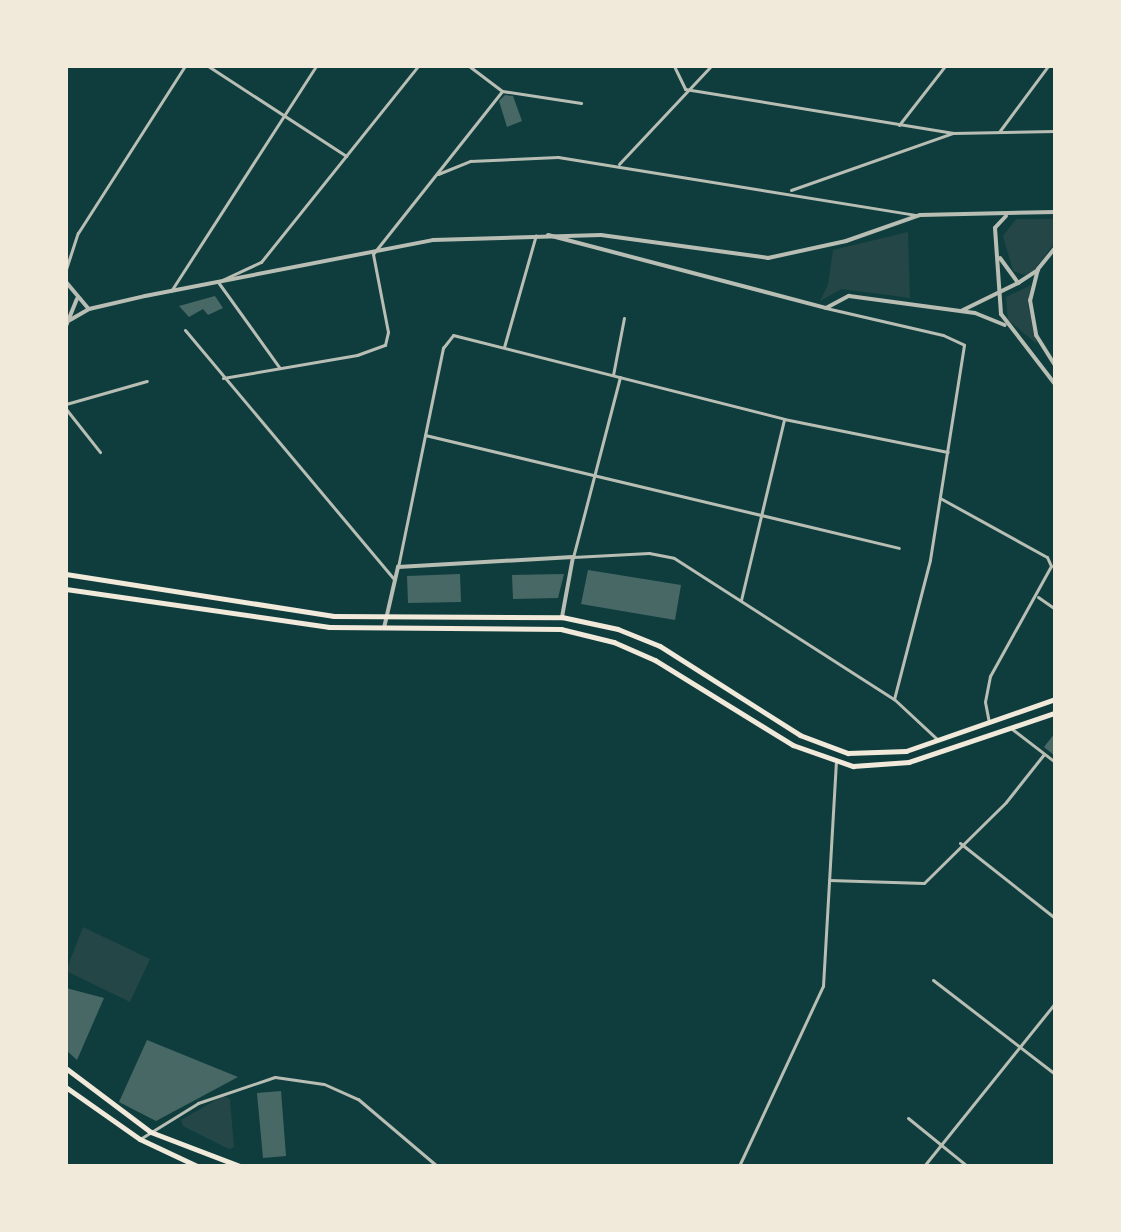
<!DOCTYPE html>
<html>
<head>
<meta charset="utf-8">
<style>
	body { margin:0 }
	#map { position:relative; width:1121px; height:1232px; overflow:hidden; background:#0f3d3e; font-family:"Public Sans",sans-serif }
	div>[style] { position:absolute }
	.green>* { inset:0; background:#244646 }
	.building>* { inset:0; background:#486865 }
	.minor>* { height:3px; margin:-1.5px; padding:0 1.5px; transform-origin:1.5px; border-radius:1.5px; background:#b8beb3 }
	.tertiary>* { height:4px; margin:-2px; padding:0 2px; transform-origin:2px; border-radius:2px; background:#b8beb3 }
	.secondary>* { height:4.5px; margin:-2.25px; padding:0 2.25px; transform-origin:2.25px; border-radius:2.25px; background:#f1e9da }
	.primary>* { height:4.5px; margin:-2.25px; padding:0 2.25px; transform-origin:2.25px; border-radius:2.25px; background:#f1e9da }
	span { translate:-50% -50%; white-space:nowrap; text-align:center; line-height:1.15; -webkit-text-stroke:4.5px #f1e9da; paint-order:stroke }
	.frame { position:absolute; inset:0; border:68px solid #f1e9da; pointer-events:none }
</style>
</head>
<body>
<div id="map">
	<div class="green">
		<div style="clip-path:polygon(1016px 219px,1055px 219px,1055px 242px,1033px 272px,1025px 275px,1013px 271px,1003px 236px)"></div>
		<div style="clip-path:polygon(908px 232px,910px 298px,842px 289px,820px 301px,828px 285px,833px 250px)"></div>
		<div style="clip-path:polygon(1031px 285px,1028px 304px,1037px 344px,1008px 320px,1006px 297px)"></div>
		<div style="clip-path:polygon(83px 927px,150px 959px,130px 1002px,66px 971px)"></div>
		<div style="clip-path:polygon(223px 1096px,230px 1099px,234px 1147px,229px 1149px,183px 1126px,181px 1120px)"></div>
	</div>
	<div class="building">
		<div style="clip-path:polygon(505px 95px,513px 96px,522px 121px,507px 127px,499px 101px)"></div>
		<div style="clip-path:polygon(215px 296px,223px 308px,208px 315px,203px 309px,189px 317px,179px 306px)"></div>
		<div style="clip-path:polygon(588px 570px,681px 585px,675px 620px,581px 604px)"></div>
		<div style="clip-path:polygon(460px 574px,461px 602px,408px 603px,407px 576px)"></div>
		<div style="clip-path:polygon(564px 574px,558px 598px,513px 599px,512px 575px)"></div>
		<div style="clip-path:polygon(1055px 733px,1055px 756px,1044px 747px)"></div>
		<div style="clip-path:polygon(66px 988px,104px 998px,77px 1060px,66px 1050px)"></div>
		<div style="clip-path:polygon(147px 1040px,238px 1077px,156px 1121px,119px 1102px)"></div>
		<div style="clip-path:polygon(281px 1091px,286px 1156px,263px 1158px,257px 1093px)"></div>
	</div>
	<div class="minor">
		<div style="left:208px;top:66px;width:165px;rotate:33.1deg"></div>
		<div style="left:469px;top:66px;width:41px;rotate:37.1deg"></div>
		<div style="left:502px;top:91px;width:80px;rotate:8.6deg"></div>
		<div style="left:674px;top:66px;width:25px;rotate:64deg"></div>
		<div style="left:685px;top:89px;width:272px;rotate:9.3deg"></div>
		<div style="left:899px;top:125px;width:75px;rotate:-52.1deg"></div>
		<div style="left:999px;top:132px;width:82px;rotate:-53.4deg"></div>
		<div style="left:619px;top:164px;width:134px;rotate:-46.8deg"></div>
		<div style="left:438px;top:174px;width:35px;rotate:-22deg"></div>
		<div style="left:470px;top:161px;width:88px;rotate:-2.6deg"></div>
		<div style="left:558px;top:157px;width:365px;rotate:9.2deg"></div>
		<div style="left:791px;top:190px;width:172px;rotate:-19.4deg"></div>
		<div style="left:953px;top:133px;width:102px;rotate:-1.1deg"></div>
		<div style="left:66px;top:269px;width:38px;rotate:-72deg"></div>
		<div style="left:78px;top:233px;width:198px;rotate:-57.4deg"></div>
		<div style="left:222px;top:280px;width:43px;rotate:-24.8deg"></div>
		<div style="left:261px;top:262px;width:251px;rotate:-51.3deg"></div>
		<div style="left:218px;top:282px;width:105px;rotate:54.3deg"></div>
		<div style="left:171px;top:291px;width:268px;rotate:-57.2deg"></div>
		<div style="left:826px;top:308px;width:120px;rotate:13deg"></div>
		<div style="left:943px;top:335px;width:23px;rotate:25deg"></div>
		<div style="left:964px;top:345px;width:218px;rotate:99deg"></div>
		<div style="left:930px;top:560px;width:144px;rotate:104.5deg"></div>
		<div style="left:185px;top:330px;width:326px;rotate:50deg"></div>
		<div style="left:504px;top:347px;width:116px;rotate:-74.1deg"></div>
		<div style="left:613px;top:375px;width:58px;rotate:-79.1deg"></div>
		<div style="left:620px;top:377px;width:186px;rotate:104.6deg"></div>
		<div style="left:573px;top:557px;width:76px;rotate:-3deg"></div>
		<div style="left:649px;top:553px;width:25px;rotate:11deg"></div>
		<div style="left:674px;top:558px;width:261px;rotate:32.7deg"></div>
		<div style="left:894px;top:699px;width:60px;rotate:43deg"></div>
		<div style="left:223px;top:378px;width:136px;rotate:-9.7deg"></div>
		<div style="left:357px;top:355px;width:30px;rotate:-20deg"></div>
		<div style="left:385px;top:345px;width:13px;rotate:-77deg"></div>
		<div style="left:388px;top:332px;width:79px;rotate:-100.9deg"></div>
		<div style="left:373px;top:254px;width:208px;rotate:-51.6deg"></div>
		<div style="left:66px;top:404px;width:84px;rotate:-15.9deg"></div>
		<div style="left:66px;top:409px;width:55px;rotate:51.7deg"></div>
		<div style="left:425px;top:435px;width:487px;rotate:13.4deg"></div>
		<div style="left:940px;top:498px;width:122px;rotate:28.9deg"></div>
		<div style="left:1047px;top:557px;width:10px;rotate:66deg"></div>
		<div style="left:1051px;top:566px;width:126px;rotate:119deg"></div>
		<div style="left:990px;top:676px;width:26px;rotate:101deg"></div>
		<div style="left:985px;top:702px;width:21px;rotate:79deg"></div>
		<div style="left:398px;top:567px;width:224px;rotate:-78.4deg"></div>
		<div style="left:443px;top:348px;width:16px;rotate:-52deg"></div>
		<div style="left:453px;top:335px;width:341px;rotate:14.2deg"></div>
		<div style="left:784px;top:419px;width:167px;rotate:11.4deg"></div>
		<div style="left:1038px;top:597px;width:21px;rotate:35deg"></div>
		<div style="left:741px;top:600px;width:186px;rotate:-76.6deg"></div>
		<div style="left:1012px;top:729px;width:54px;rotate:37.5deg"></div>
		<div style="left:960px;top:843px;width:121px;rotate:38.3deg"></div>
		<div style="left:829px;top:880px;width:95px;rotate:1.8deg"></div>
		<div style="left:924px;top:883px;width:115px;rotate:-44.6deg"></div>
		<div style="left:1006px;top:802px;width:61px;rotate:-51.6deg"></div>
		<div style="left:933px;top:980px;width:154px;rotate:37.6deg"></div>
		<div style="left:908px;top:1118px;width:76px;rotate:39.1deg"></div>
		<div style="left:140px;top:1139px;width:68px;rotate:-31.8deg"></div>
		<div style="left:198px;top:1103px;width:81px;rotate:-18.7deg"></div>
		<div style="left:275px;top:1077px;width:49px;rotate:8.1deg"></div>
		<div style="left:324px;top:1084px;width:37px;rotate:24deg"></div>
		<div style="left:358px;top:1099px;width:104px;rotate:40.3deg"></div>
		<div style="left:739px;top:1166px;width:199px;rotate:-65deg"></div>
		<div style="left:823px;top:986px;width:223px;rotate:-86.7deg"></div>
		<div style="left:924px;top:1166px;width:209px;rotate:-51.2deg"></div>
	</div>
	<div class="tertiary">
		<div style="left:1006px;top:216px;width:16px;rotate:133deg"></div>
		<div style="left:995px;top:228px;width:86px;rotate:86deg"></div>
		<div style="left:1001px;top:314px;width:88px;rotate:52.4deg"></div>
		<div style="left:548px;top:235px;width:287px;rotate:14.7deg"></div>
		<div style="left:826px;top:308px;width:26px;rotate:-28deg"></div>
		<div style="left:849px;top:296px;width:127px;rotate:7.7deg"></div>
		<div style="left:975px;top:313px;width:32px;rotate:22deg"></div>
		<div style="left:1055px;top:248px;width:27px;rotate:129deg"></div>
		<div style="left:1038px;top:269px;width:32px;rotate:104deg"></div>
		<div style="left:1030px;top:300px;width:36px;rotate:80deg"></div>
		<div style="left:1036px;top:335px;width:36px;rotate:58deg"></div>
		<div style="left:1000px;top:258px;width:31px;rotate:54deg"></div>
		<div style="left:1018px;top:283px;width:24px;rotate:-33deg"></div>
		<div style="left:66px;top:282px;width:35px;rotate:50deg"></div>
		<div style="left:961px;top:311px;width:64px;rotate:-26.2deg"></div>
		<div style="left:70px;top:320px;width:22px;rotate:-30deg"></div>
		<div style="left:89px;top:309px;width:57px;rotate:-13.1deg"></div>
		<div style="left:145px;top:296px;width:293px;rotate:-11deg"></div>
		<div style="left:433px;top:240px;width:168px;rotate:-1.7deg"></div>
		<div style="left:601px;top:235px;width:169px;rotate:7.8deg"></div>
		<div style="left:768px;top:258px;width:80px;rotate:-12.3deg"></div>
		<div style="left:846px;top:241px;width:78px;rotate:-19.4deg"></div>
		<div style="left:920px;top:215px;width:135px;rotate:-1.3deg"></div>
		<div style="left:66px;top:326px;width:29px;rotate:-68deg"></div>
		<div style="left:384px;top:628px;width:63px;rotate:-77.1deg"></div>
		<div style="left:398px;top:567px;width:175px;rotate:-3.3deg"></div>
		<div style="left:573px;top:557px;width:61px;rotate:100.4deg"></div>
	</div>
	<div class="secondary">
		<div style="left:66px;top:1068px;width:106px;rotate:37deg"></div>
		<div style="left:151px;top:1132px;width:95px;rotate:20.9deg"></div>
		<div style="left:66px;top:1087px;width:90px;rotate:35.1deg"></div>
		<div style="left:140px;top:1139px;width:63px;rotate:25.3deg"></div>
	</div>
	<div class="primary">
		<div style="left:66px;top:574px;width:271px;rotate:8.9deg"></div>
		<div style="left:334px;top:616px;width:228px;rotate:0.3deg"></div>
		<div style="left:562px;top:617px;width:57px;rotate:12.1deg"></div>
		<div style="left:618px;top:629px;width:45px;rotate:22deg"></div>
		<div style="left:660px;top:646px;width:166px;rotate:32.4deg"></div>
		<div style="left:800px;top:735px;width:51px;rotate:20.6deg"></div>
		<div style="left:848px;top:753px;width:58px;rotate:-2deg"></div>
		<div style="left:906px;top:751px;width:158px;rotate:-19.2deg"></div>
		<div style="left:66px;top:589px;width:266px;rotate:8.2deg"></div>
		<div style="left:329px;top:627px;width:232px;rotate:0.5deg"></div>
		<div style="left:561px;top:629px;width:55px;rotate:13.8deg"></div>
		<div style="left:614px;top:642px;width:45px;rotate:23.7deg"></div>
		<div style="left:655px;top:660px;width:162px;rotate:31.6deg"></div>
		<div style="left:793px;top:745px;width:64px;rotate:19.3deg"></div>
		<div style="left:853px;top:766px;width:56px;rotate:-4.1deg"></div>
		<div style="left:909px;top:762px;width:154px;rotate:-18.6deg"></div>
	</div>
	<div class="frame"></div>
</div>
</body>
</html>
